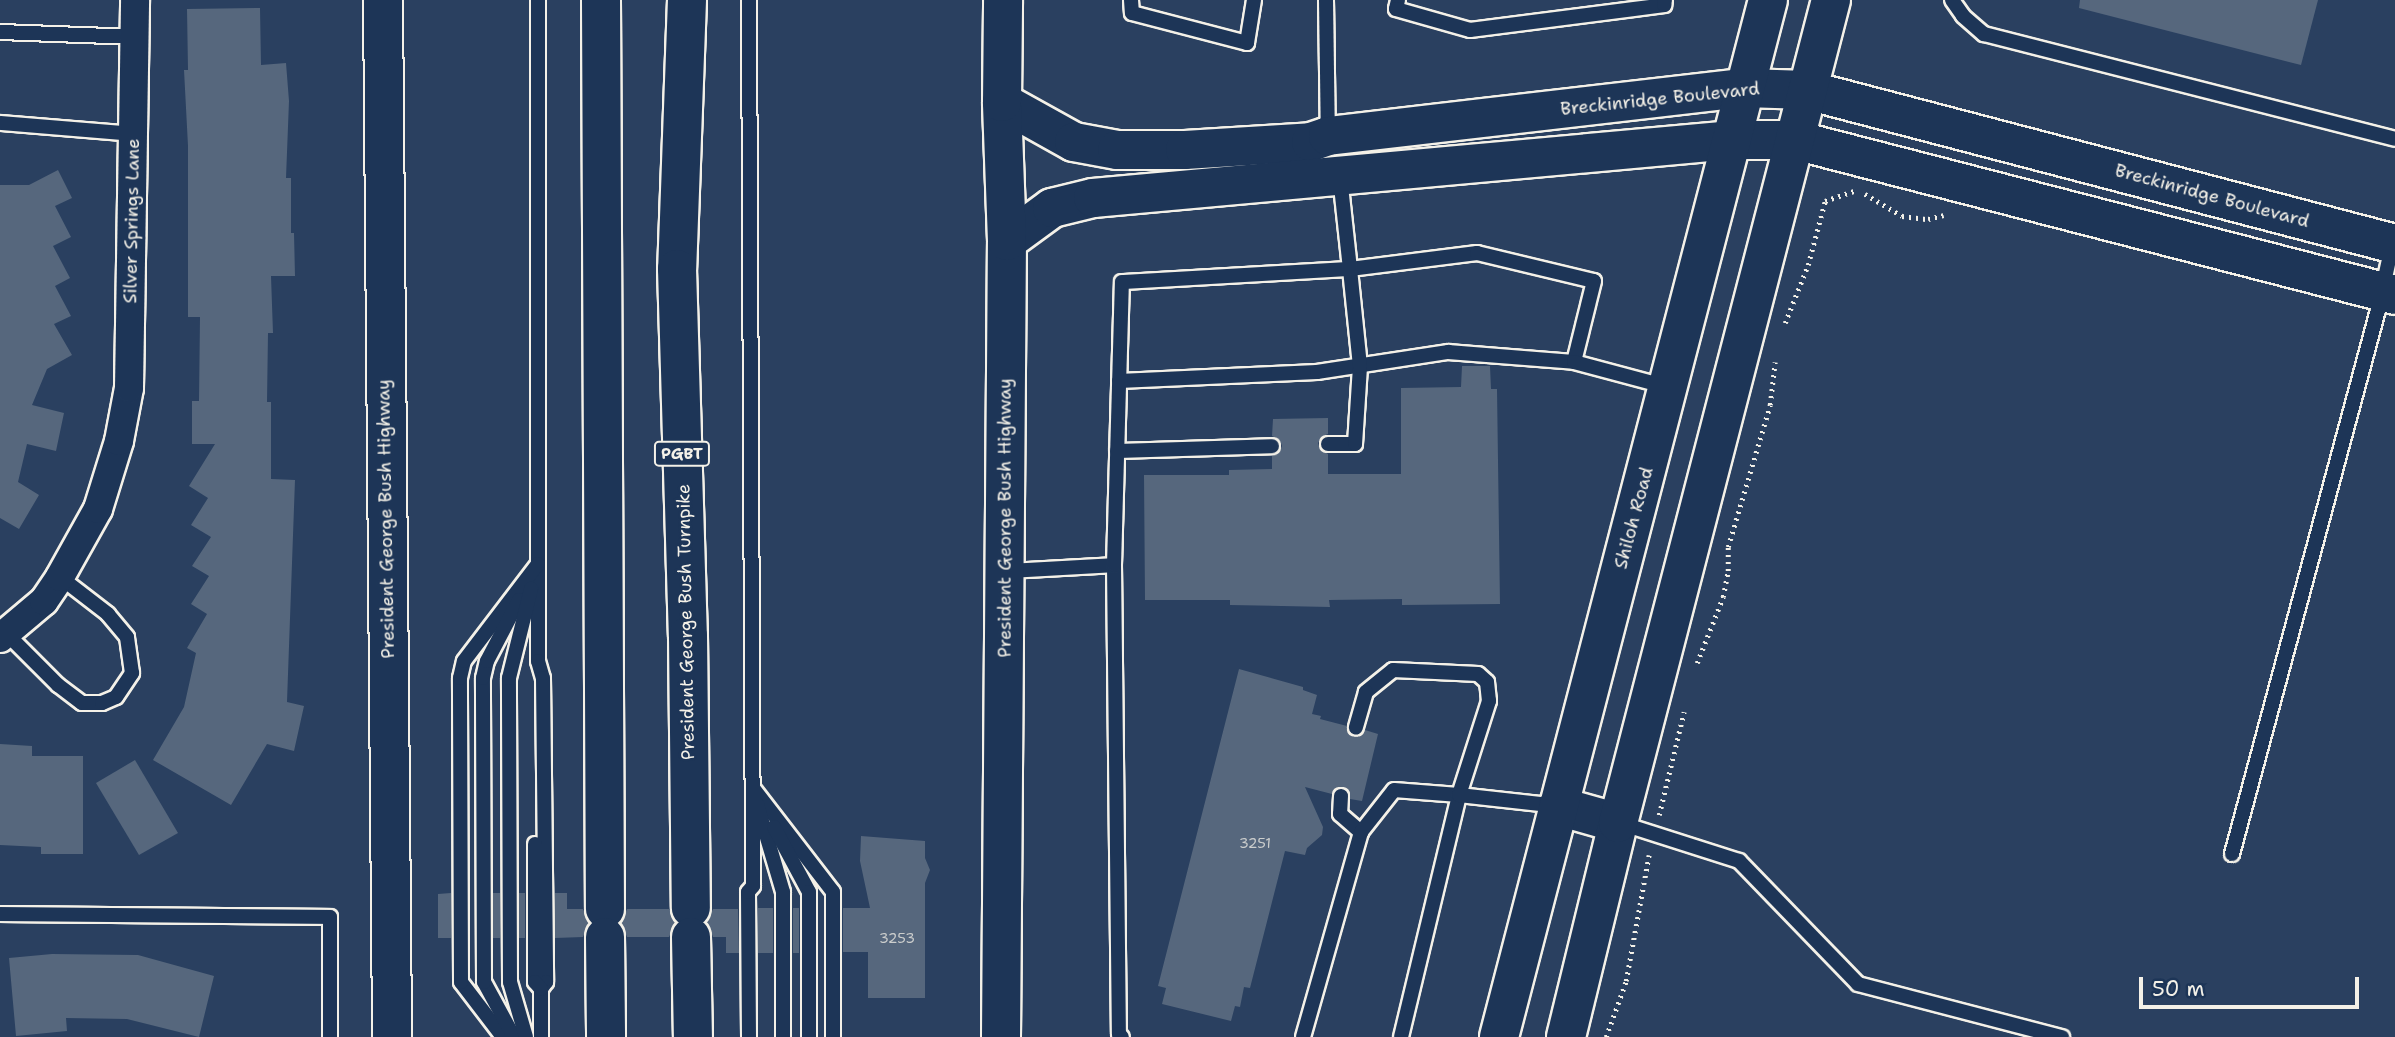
<!DOCTYPE html>
<html>
<head>
<meta charset="utf-8">
<style>
	body { margin:0 }
	#map { position:relative; width:2395px; height:1037px; overflow:hidden; background:#2a4060; font-family:"Shantell Sans",sans-serif }
	div>[style] { position:absolute }
	.building>* { inset:0; background:#56677d }
	.path>* { height:4.5px; margin-top:-2.25px; transform-origin:0; background:repeating-linear-gradient(90deg,#f4f1e8 0 2px,transparent 0 7px) }
	.roads { filter:drop-shadow(2px 0 #f4f1e8) drop-shadow(-2px 0 #f4f1e8) drop-shadow(0 2px #f4f1e8) drop-shadow(0 -2px #f4f1e8) }
	.lane>* { height:14px; margin:-7px; padding:0 7px; transform-origin:7px; border-radius:7px; background:#1d3557 }
	.street>* { height:28px; margin:-14px; padding:0 14px; transform-origin:14px; border-radius:14px; background:#1d3557 }
	.secondary>* { height:38px; margin:-19px; padding:0 19px; transform-origin:19px; border-radius:19px; background:#1d3557 }
	.highway>* { height:38px; margin:-19px; padding:0 19px; transform-origin:19px; border-radius:19px; background:#1d3557 }
	span { translate:-50% -50%; white-space:nowrap; text-align:center; line-height:1.15; -webkit-text-stroke:5px #1d3557; paint-order:stroke }
	.number-label { font-size:14px; color:#cccecd }
	.number-label span { -webkit-text-stroke-width:0 }
	.shield-label span { padding:2px 5px; background:#1d3557; border:2px solid; border-radius:5px; -webkit-text-stroke-width:0 }
	.shield-label { font-size:16px; color:#f4f1e8; font-weight:700 }
	.street-label { font-size:18px; color:#f4f1e8 }
	.scale { position:absolute; left:2139px; top:977px; width:220px; height:32px; box-sizing:border-box; border:4px solid #f4f1e8; border-top:0; padding-left:9px; font-size:21px; line-height:24px; white-space:nowrap; color:#f4f1e8; -webkit-text-stroke:5px #1d3557; paint-order:stroke }
</style>
</head>
<body>
<div id="map">
	<div class="building">
		<div style="clip-path:polygon(2080px 0,2318px 0,2301px 65px,2079px 8px)"></div>
		<div style="clip-path:polygon(260px 8px,261px 65px,286px 63px,289px 101px,286px 178px,291px 178px,291px 233px,294px 233px,295px 276px,271px 276px,273px 333px,268px 333px,267px 402px,271px 402px,271px 479px,295px 480px,287px 702px,304px 706px,294px 751px,267px 744px,231px 805px,153px 760px,184px 707px,196px 653px,187px 648px,207px 614px,191px 604px,209px 576px,192px 566px,211px 537px,191px 525px,208px 498px,189px 486px,215px 444px,192px 444px,192px 401px,199px 401px,200px 317px,188px 317px,188px 146px,184px 70px,188px 70px,187px 9px)"></div>
		<div style="clip-path:polygon(58px 170px,72px 198px,55px 206px,71px 237px,53px 246px,70px 278px,55px 286px,71px 316px,54px 324px,72px 355px,47px 369px,32px 405px,64px 413px,56px 451px,27px 444px,18px 482px,39px 495px,19px 529px,0 518px,0 185px,29px 185px)"></div>
		<div style="clip-path:polygon(1462px 366px,1490px 366px,1491px 389px,1497px 389px,1500px 604px,1402px 605px,1402px 599px,1329px 600px,1330px 607px,1230px 605px,1230px 600px,1145px 600px,1144px 475px,1229px 475px,1229px 470px,1272px 469px,1272px 456px,1278px 454px,1282px 446px,1280px 440px,1272px 436px,1273px 419px,1328px 418px,1328px 434px,1323px 436px,1318px 443px,1320px 449px,1328px 454px,1328px 474px,1401px 474px,1401px 388px,1461px 387px)"></div>
		<div style="clip-path:polygon(1239px 669px,1303px 687px,1303px 690px,1317px 695px,1312px 714px,1321px 716px,1320px 719px,1347px 726px,1353px 737px,1359px 737px,1365px 730px,1378px 734px,1362px 801px,1350px 799px,1349px 791px,1342px 787px,1336px 788px,1332px 794px,1305px 787px,1323px 827px,1322px 835px,1307px 848px,1305px 855px,1285px 851px,1250px 988px,1244px 987px,1240px 1007px,1235px 1006px,1231px 1021px,1162px 1004px,1166px 988px,1158px 986px)"></div>
		<div style="clip-path:polygon(0 744px,32px 746px,32px 756px,83px 756px,83px 854px,41px 854px,41px 847px,0 845px)"></div>
		<div style="clip-path:polygon(135px 760px,178px 833px,139px 855px,96px 783px)"></div>
		<div style="clip-path:polygon(861px 836px,925px 841px,925px 858px,930px 870px,925px 883px,925px 998px,868px 998px,868px 952px,843px 952px,843px 908px,870px 908px,860px 861px)"></div>
		<div style="clip-path:polygon(451px 893px,451px 938px,438px 938px,438px 894px)"></div>
		<div style="clip-path:polygon(493px 893px,500px 893px,500px 938px,493px 938px)"></div>
		<div style="clip-path:polygon(519px 893px,525px 893px,525px 938px,519px 938px)"></div>
		<div style="clip-path:polygon(555px 893px,567px 893px,567px 909px,583px 909px,589px 923px,583px 937px,555px 938px)"></div>
		<div style="clip-path:polygon(758px 908px,773px 908px,773px 953px,758px 953px)"></div>
		<div style="clip-path:polygon(793px 908px,799px 908px,799px 953px,793px 953px)"></div>
		<div style="clip-path:polygon(627px 909px,669px 909px,676px 923px,669px 937px,627px 937px,621px 923px)"></div>
		<div style="clip-path:polygon(713px 909px,738px 909px,739px 953px,726px 953px,726px 937px,713px 937px,707px 922px)"></div>
		<div style="clip-path:polygon(52px 954px,138px 955px,214px 976px,199px 1037px,127px 1019px,66px 1018px,67px 1031px,16px 1036px,9px 958px)"></div>
	</div>
	<div class="path">
		<div style="left:1865px;top:194px;width:43px;rotate:30.7deg"></div>
		<div style="left:1902px;top:216px;width:26px;rotate:7deg"></div>
		<div style="left:1928px;top:219px;width:16px;rotate:-14deg"></div>
		<div style="left:1785px;top:323px;width:62px;rotate:-68.4deg"></div>
		<div style="left:1808px;top:265px;width:66px;rotate:-75.1deg"></div>
		<div style="left:1825px;top:201px;width:31px;rotate:-19deg"></div>
		<div style="left:1697px;top:663px;width:71px;rotate:-68.5deg"></div>
		<div style="left:1723px;top:597px;width:26px;rotate:-79deg"></div>
		<div style="left:1728px;top:571px;width:24px;rotate:-90deg"></div>
		<div style="left:1728px;top:547px;width:148px;rotate:-73.5deg"></div>
		<div style="left:1770px;top:405px;width:43px;rotate:-83.4deg"></div>
		<div style="left:1659px;top:815px;width:106px;rotate:-76.4deg"></div>
		<div style="left:1606px;top:1037px;width:59px;rotate:-70.3deg"></div>
		<div style="left:1626px;top:981px;width:128px;rotate:-79.7deg"></div>
	</div>
	<div class="roads">
		<div class="lane">
			<div style="left:538px;top:0;width:661px;rotate:90deg"></div>
			<div style="left:538px;top:661px;width:18px;rotate:74deg"></div>
			<div style="left:543px;top:678px;width:304px;rotate:89.4deg"></div>
			<div style="left:546px;top:982px;width:9px;rotate:126deg"></div>
			<div style="left:541px;top:989px;width:48px;rotate:90deg"></div>
			<div style="left:1131px;top:0;width:13px;rotate:86deg"></div>
			<div style="left:1132px;top:13px;width:119px;rotate:14.6deg"></div>
			<div style="left:1247px;top:43px;width:44px;rotate:-80.8deg"></div>
			<div style="left:1326px;top:0;width:135px;rotate:89.2deg"></div>
			<div style="left:1398px;top:0;width:9px;rotate:103deg"></div>
			<div style="left:1396px;top:9px;width:77px;rotate:15.8deg"></div>
			<div style="left:1470px;top:30px;width:196px;rotate:-7.3deg"></div>
			<div style="left:1664px;top:5px;width:5px;rotate:-79deg"></div>
			<div style="left:1952px;top:0;width:19px;rotate:55deg"></div>
			<div style="left:1963px;top:16px;width:28px;rotate:41deg"></div>
			<div style="left:1984px;top:34px;width:424px;rotate:14.3deg"></div>
			<div style="left:0;top:32px;width:135px;rotate:2.1deg"></div>
			<div style="left:0;top:123px;width:134px;rotate:4.7deg"></div>
			<div style="left:1119px;top:381px;width:198px;rotate:-2.6deg"></div>
			<div style="left:1317px;top:372px;width:133px;rotate:-8.7deg"></div>
			<div style="left:1448px;top:352px;width:126px;rotate:4.5deg"></div>
			<div style="left:1328px;top:444px;width:27px"></div>
			<div style="left:1355px;top:444px;width:78px;rotate:-86.3deg"></div>
			<div style="left:1360px;top:366px;width:98px;rotate:-95.9deg"></div>
			<div style="left:1350px;top:269px;width:128px;rotate:-7.2deg"></div>
			<div style="left:1477px;top:253px;width:120px;rotate:13.5deg"></div>
			<div style="left:1594px;top:281px;width:83px;rotate:103.9deg"></div>
			<div style="left:1574px;top:362px;width:96px;rotate:15deg"></div>
			<div style="left:1117px;top:451px;width:155px;rotate:-1.8deg"></div>
			<div style="left:1114px;top:565px;width:469px;rotate:89.4deg"></div>
			<div style="left:1119px;top:1034px;width:4px;rotate:45deg"></div>
			<div style="left:1007px;top:571px;width:107px;rotate:-3.2deg"></div>
			<div style="left:1114px;top:565px;width:283px;rotate:-88.4deg"></div>
			<div style="left:1122px;top:282px;width:228px;rotate:-3.3deg"></div>
			<div style="left:1350px;top:269px;width:93px;rotate:-96.2deg"></div>
			<div style="left:6px;top:633px;width:74px;rotate:45deg"></div>
			<div style="left:58px;top:685px;width:30px;rotate:37deg"></div>
			<div style="left:82px;top:703px;width:20px"></div>
			<div style="left:102px;top:703px;width:15px;rotate:-23deg"></div>
			<div style="left:116px;top:697px;width:29px;rotate:-56deg"></div>
			<div style="left:132px;top:673px;width:36px;rotate:-98deg"></div>
			<div style="left:127px;top:637px;width:30px;rotate:-130deg"></div>
			<div style="left:108px;top:614px;width:61px;rotate:-142.4deg"></div>
			<div style="left:753px;top:788px;width:131px;rotate:52.4deg"></div>
			<div style="left:833px;top:892px;width:145px;rotate:90deg"></div>
			<div style="left:1341px;top:796px;width:18px;rotate:93deg"></div>
			<div style="left:1340px;top:814px;width:28px;rotate:41deg"></div>
			<div style="left:757px;top:804px;width:92px;rotate:73.5deg"></div>
			<div style="left:783px;top:892px;width:145px;rotate:90deg"></div>
			<div style="left:1620px;top:823px;width:125px;rotate:17.7deg"></div>
			<div style="left:1739px;top:861px;width:171px;rotate:45.9deg"></div>
			<div style="left:1858px;top:984px;width:211px;rotate:14.6deg"></div>
			<div style="left:774px;top:827px;width:74px;rotate:61.7deg"></div>
			<div style="left:809px;top:892px;width:145px;rotate:90deg"></div>
			<div style="left:535px;top:844px;width:138px;rotate:90deg"></div>
			<div style="left:535px;top:982px;width:9px;rotate:49deg"></div>
			<div style="left:2232px;top:854px;width:563px;rotate:-74.98deg"></div>
			<div style="left:2378px;top:310px;width:66px;rotate:-77.7deg"></div>
			<div style="left:0;top:914px;width:330px;rotate:0.5deg"></div>
			<div style="left:330px;top:917px;width:120px;rotate:90deg"></div>
			<div style="left:503px;top:1037px;width:69px;rotate:-127.4deg"></div>
			<div style="left:461px;top:982px;width:304px;rotate:-90.2deg"></div>
			<div style="left:460px;top:678px;width:17px;rotate:-77deg"></div>
			<div style="left:464px;top:661px;width:122px;rotate:-52.7deg"></div>
			<div style="left:514px;top:1037px;width:63px;rotate:-118.6deg"></div>
			<div style="left:484px;top:982px;width:304px;rotate:-90.2deg"></div>
			<div style="left:483px;top:678px;width:17px;rotate:-77deg"></div>
			<div style="left:487px;top:661px;width:69px;rotate:-62.3deg"></div>
			<div style="left:526px;top:1037px;width:57px;rotate:-106.2deg"></div>
			<div style="left:510px;top:982px;width:304px;rotate:-90.2deg"></div>
			<div style="left:509px;top:678px;width:92px;rotate:-76.1deg"></div>
			<div style="left:749px;top:1037px;width:145px;rotate:-90.4deg"></div>
			<div style="left:748px;top:892px;width:8px;rotate:-50deg"></div>
			<div style="left:753px;top:886px;width:886px;rotate:-90.26deg"></div>
			<div style="left:1303px;top:1037px;width:213px;rotate:-74.2deg"></div>
			<div style="left:1361px;top:832px;width:53px;rotate:-51.8deg"></div>
			<div style="left:1394px;top:790px;width:65px;rotate:4.4deg"></div>
			<div style="left:1459px;top:795px;width:99px;rotate:-72.3deg"></div>
			<div style="left:1489px;top:701px;width:19px;rotate:-96deg"></div>
			<div style="left:1487px;top:682px;width:12px;rotate:-138deg"></div>
			<div style="left:1478px;top:674px;width:85px;rotate:-177.3deg"></div>
			<div style="left:1393px;top:670px;width:35px;rotate:141deg"></div>
			<div style="left:1366px;top:692px;width:37px;rotate:106deg"></div>
			<div style="left:1401px;top:1037px;width:249px;rotate:-76.5deg"></div>
			<div style="left:1459px;top:795px;width:100px;rotate:6.3deg"></div>
		</div>
		<div class="street">
			<div style="left:0;top:638px;width:57px;rotate:-40.1deg"></div>
			<div style="left:44px;top:601px;width:29px;rotate:-56deg"></div>
			<div style="left:60px;top:577px;width:78px;rotate:-60.8deg"></div>
			<div style="left:98px;top:509px;width:71px;rotate:-72.8deg"></div>
			<div style="left:119px;top:441px;width:54px;rotate:-79.3deg"></div>
			<div style="left:129px;top:388px;width:388px;rotate:-89.1deg"></div>
		</div>
		<div class="secondary">
			<div style="left:383px;top:0;width:1037px;rotate:89.5deg"></div>
			<div style="left:1002px;top:102px;width:82px;rotate:29.1deg"></div>
			<div style="left:1074px;top:142px;width:44px;rotate:10.5deg"></div>
			<div style="left:1117px;top:150px;width:68px"></div>
			<div style="left:1185px;top:150px;width:126px;rotate:-3.6deg"></div>
			<div style="left:1311px;top:142px;width:18px;rotate:-19deg"></div>
			<div style="left:1328px;top:136px;width:420px;rotate:-6.6deg"></div>
			<div style="left:1745px;top:88px;width:62px;rotate:1.8deg"></div>
			<div style="left:1807px;top:90px;width:608px;rotate:14.68deg"></div>
			<div style="left:1007px;top:241px;width:56px;rotate:-36.3deg"></div>
			<div style="left:1052px;top:208px;width:42px;rotate:-13.7deg"></div>
			<div style="left:1093px;top:198px;width:643px;rotate:-5.18deg"></div>
			<div style="left:1733px;top:140px;width:62px"></div>
			<div style="left:1795px;top:140px;width:620px;rotate:14.48deg"></div>
			<div style="left:1558px;top:806px;width:62px;rotate:15.8deg"></div>
			<div style="left:1001px;top:1037px;width:796px;rotate:-89.57deg"></div>
			<div style="left:1007px;top:241px;width:139px;rotate:-92.1deg"></div>
			<div style="left:1002px;top:102px;width:102px;rotate:-89.4deg"></div>
			<div style="left:1499px;top:1037px;width:1071px;rotate:-75.46deg"></div>
			<div style="left:1566px;top:1037px;width:220px;rotate:-76.3deg"></div>
			<div style="left:1618px;top:823px;width:850px;rotate:-75.49deg"></div>
		</div>
		<div class="highway">
			<div style="left:601px;top:0;width:909px;rotate:89.75deg"></div>
			<div style="left:687px;top:0;width:269px;rotate:92.1deg"></div>
			<div style="left:677px;top:269px;width:367px;rotate:88.3deg"></div>
			<div style="left:688px;top:636px;width:272px;rotate:89.4deg"></div>
			<div style="left:605px;top:937px;width:100px;rotate:89.4deg"></div>
			<div style="left:691px;top:937px;width:100px;rotate:88.9deg"></div>
		</div>
	</div>
	<div class="number-label">
		<span style="left:1255px;top:843px">3251</span>
		<span style="left:897px;top:938px">3253</span>
	</div>
	<div class="shield-label">
		<span style="left:682px;top:454px">PGBT</span>
	</div>
	<div class="street-label">
		<span style="left:1660px;top:99px;rotate:-6deg">Breckinridge Boulevard</span>
		<span style="left:2212px;top:196px;rotate:15deg">Breckinridge Boulevard</span>
		<span style="left:132px;top:221px;rotate:-89deg">Silver Springs Lane</span>
		<span style="left:1005px;top:518px;rotate:-90deg">President George Bush Highway</span>
		<span style="left:1634px;top:518px;rotate:-75deg">Shiloh Road</span>
		<span style="left:386px;top:519px;rotate:-91deg">President George Bush Highway</span>
		<span style="left:686px;top:622px;rotate:-91deg">President George Bush Turnpike</span>
	</div>
	<div class="scale">50 m</div>
</div>
</body>
</html>
